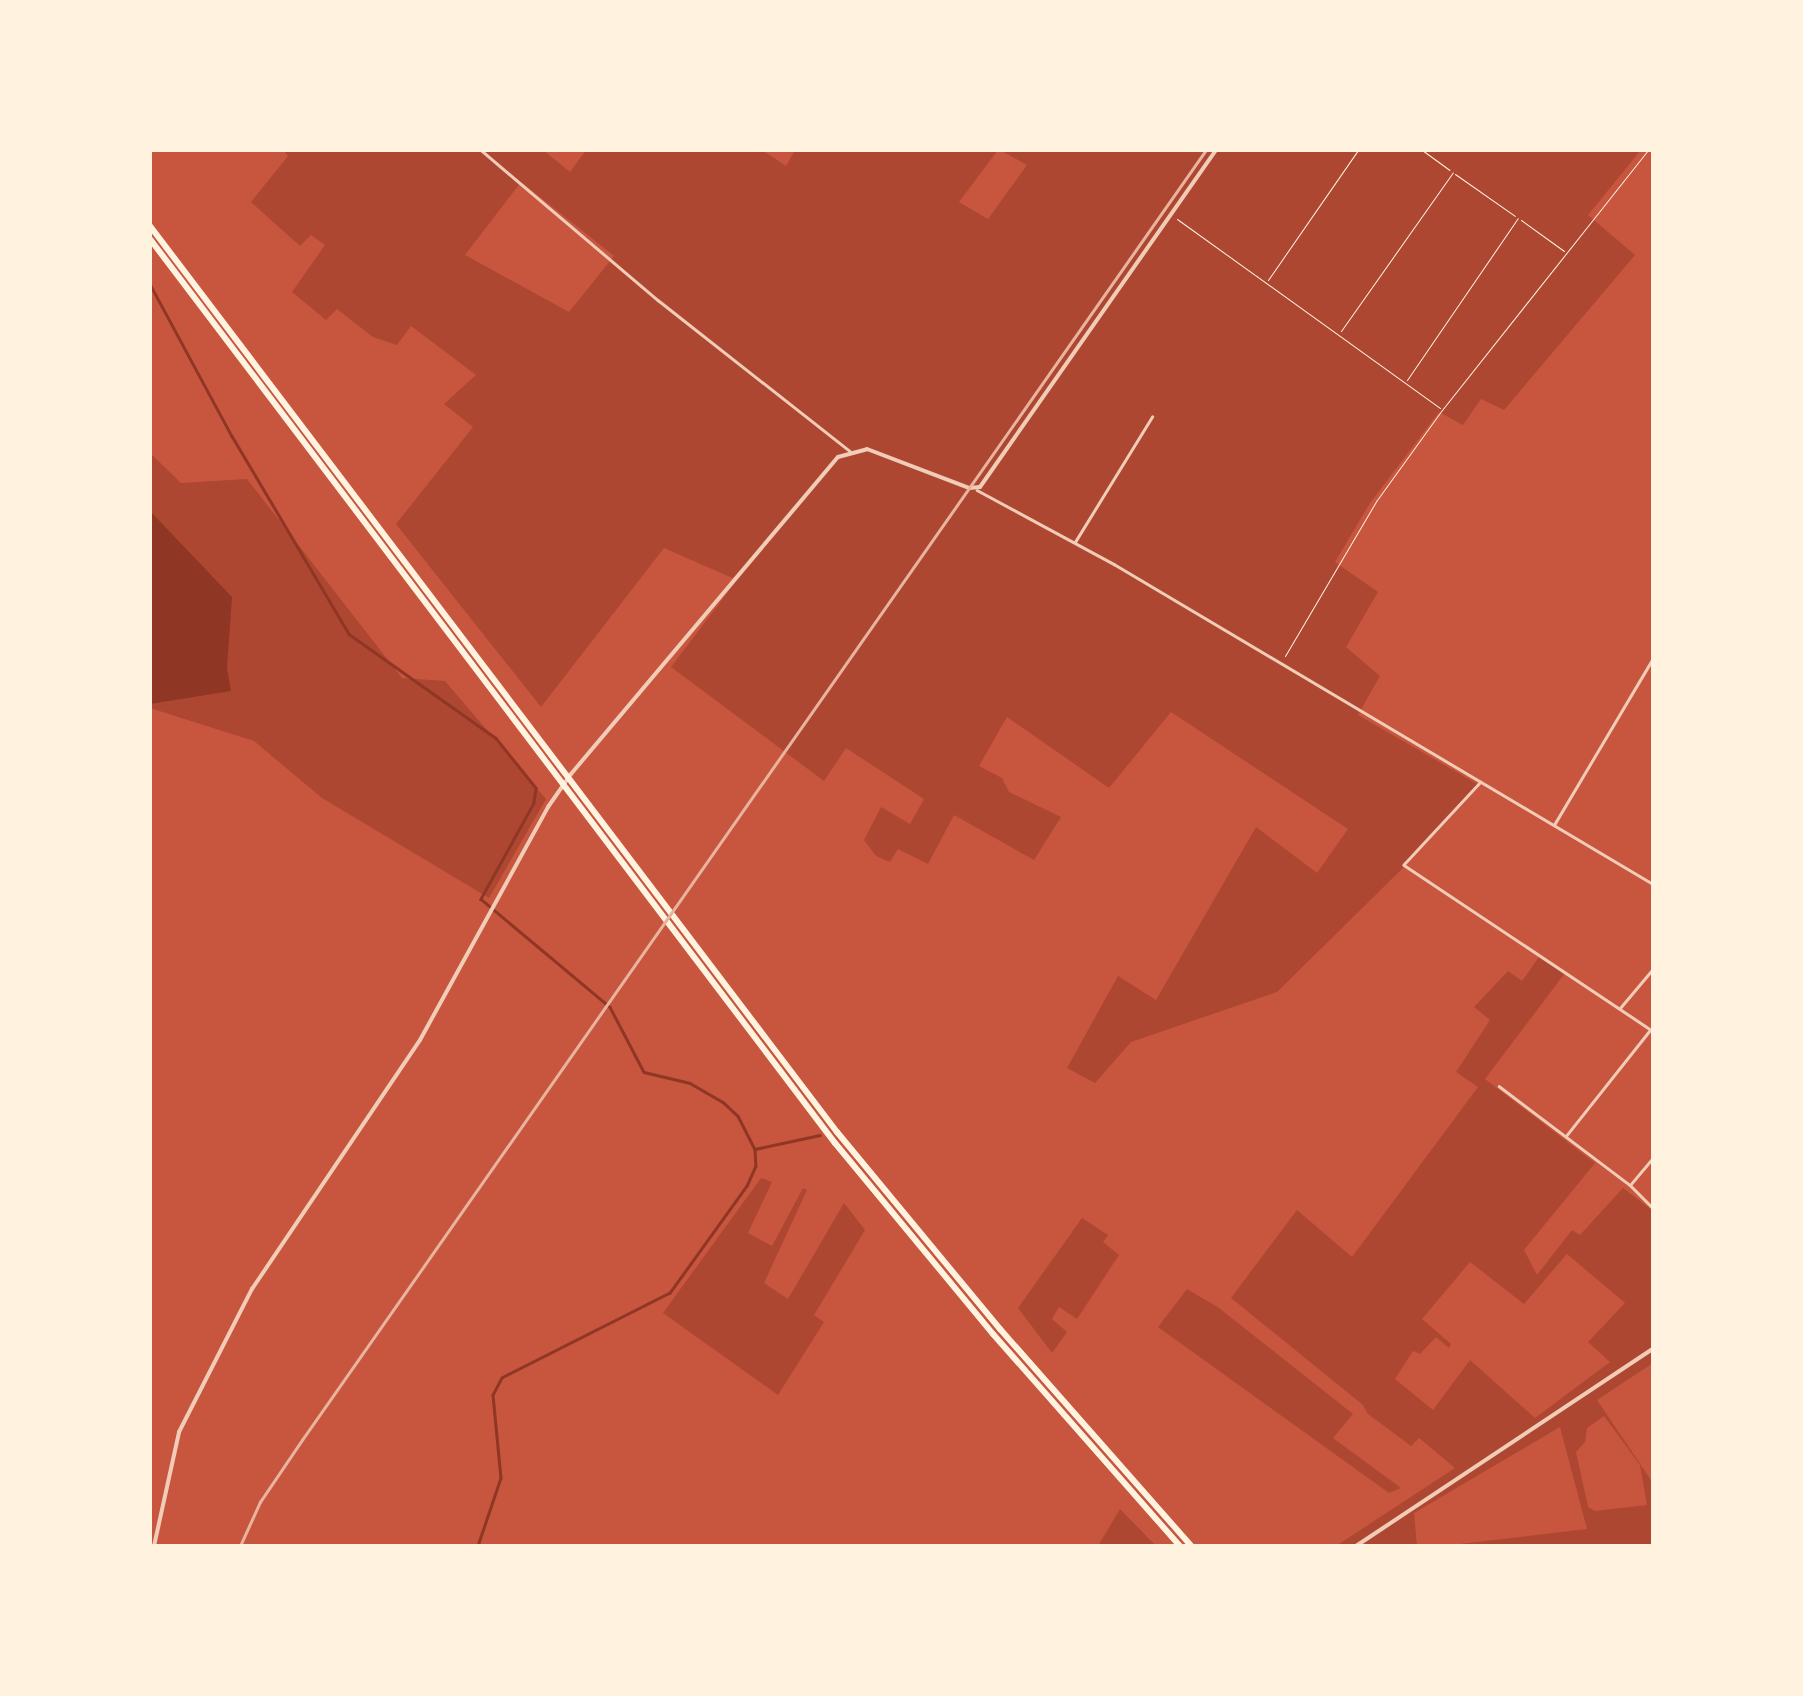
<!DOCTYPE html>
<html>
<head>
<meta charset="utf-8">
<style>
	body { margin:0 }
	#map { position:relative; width:1803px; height:1696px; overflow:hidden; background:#c8553d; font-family:Roboto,sans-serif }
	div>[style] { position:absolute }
	.green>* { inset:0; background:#ae4732 }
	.water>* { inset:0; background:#8f3625 }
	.stream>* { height:2.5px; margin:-1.25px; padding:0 1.25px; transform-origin:1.25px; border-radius:1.25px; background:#8f3625 }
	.path>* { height:1px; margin:-0.5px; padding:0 0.5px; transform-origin:0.5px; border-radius:0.5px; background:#fff3e0 }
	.minor>* { height:2.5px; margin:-1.25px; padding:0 1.25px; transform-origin:1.25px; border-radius:1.25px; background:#f1ccb7 }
	.tertiary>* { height:4px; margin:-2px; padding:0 2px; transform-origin:2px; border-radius:2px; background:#f1ccb7 }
	.motorway>* { height:6px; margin:-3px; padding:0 3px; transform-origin:3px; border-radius:3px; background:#fff3e0 }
	.rail>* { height:2.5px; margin:-1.25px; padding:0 1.25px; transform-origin:1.25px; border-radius:1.25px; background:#e9b49f }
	span { translate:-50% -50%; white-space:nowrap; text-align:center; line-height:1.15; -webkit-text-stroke:8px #fff3e0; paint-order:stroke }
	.frame { position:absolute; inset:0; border:152px solid #fff3e0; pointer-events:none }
</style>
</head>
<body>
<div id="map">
	<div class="green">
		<div style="clip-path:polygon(evenodd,283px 150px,543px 150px,570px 172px,586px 150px,762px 150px,786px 166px,795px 150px,998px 150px,959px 202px,988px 219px,1027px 165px,1000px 150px,1641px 150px,1588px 215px,1635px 255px,1504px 410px,1481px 399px,1463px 425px,1439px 412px,1370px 503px,1335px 562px,1378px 592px,1346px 647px,1380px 676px,1358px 715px,1479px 785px,1406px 865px,1277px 992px,1131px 1042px,1095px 1083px,1067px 1068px,1118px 976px,1156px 1000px,1256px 827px,1317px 873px,1348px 829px,1171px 712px,1109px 788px,1007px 717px,979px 766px,1002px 778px,1009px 792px,1061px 817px,1034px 860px,954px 815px,928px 864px,898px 849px,890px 862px,876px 856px,864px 840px,881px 807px,910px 824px,924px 799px,846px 748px,824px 781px,671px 667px,737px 580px,664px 548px,541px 707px,396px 524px,473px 427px,444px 404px,476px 375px,411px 326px,397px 345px,373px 337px,337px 309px,326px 320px,292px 292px,325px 245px,311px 235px,300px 246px,251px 202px,288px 156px,283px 150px,521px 182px,614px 256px,569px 312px,465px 255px,521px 182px)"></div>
		<div style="clip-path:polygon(150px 453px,181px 483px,247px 479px,402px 678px,445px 681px,546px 799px,489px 898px,322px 798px,254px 741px,150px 708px)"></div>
		<div style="clip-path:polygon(evenodd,1539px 957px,1565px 973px,1485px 1079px,1595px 1163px,1524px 1250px,1537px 1275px,1572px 1230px,1580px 1235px,1623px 1188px,1653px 1211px,1653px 1363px,1597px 1400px,1653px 1483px,1653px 1546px,1443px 1546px,1587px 1529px,1560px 1427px,1414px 1513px,1417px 1546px,1336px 1546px,1455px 1468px,1419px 1438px,1411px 1446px,1368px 1414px,1363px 1405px,1231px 1298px,1297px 1210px,1352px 1257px,1478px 1087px,1456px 1072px,1490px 1020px,1474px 1007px,1508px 971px,1522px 981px,1539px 957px,1567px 1254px,1625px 1303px,1588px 1342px,1610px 1362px,1535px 1418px,1470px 1360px,1433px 1410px,1395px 1379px,1413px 1351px,1420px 1354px,1436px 1337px,1449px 1348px,1451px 1344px,1422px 1319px,1470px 1262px,1524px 1304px,1567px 1254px,1539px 957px,1604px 1416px,1640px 1465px,1647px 1505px,1595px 1511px,1588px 1507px,1576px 1452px,1585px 1442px,1587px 1428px,1604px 1416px)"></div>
		<div style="clip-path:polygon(761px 1178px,772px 1182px,748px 1233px,772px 1246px,803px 1188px,807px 1190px,764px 1283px,788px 1299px,844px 1203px,865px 1230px,814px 1315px,824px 1322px,778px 1395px,663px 1313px)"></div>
		<div style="clip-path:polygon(1082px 1218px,1108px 1235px,1103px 1242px,1119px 1255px,1077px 1319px,1059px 1307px,1052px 1319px,1067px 1332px,1052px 1353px,1018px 1308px)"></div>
		<div style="clip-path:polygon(1187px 1289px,1219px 1308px,1353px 1414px,1333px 1438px,1401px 1488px,1389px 1493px,1158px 1327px)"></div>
		<div style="clip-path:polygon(1120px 1509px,1156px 1546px,1098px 1546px)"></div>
	</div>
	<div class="water">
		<div style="clip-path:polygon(150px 511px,232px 597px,227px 668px,231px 691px,150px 704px)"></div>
	</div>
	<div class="stream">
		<div style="left:150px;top:284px;width:173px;rotate:61.7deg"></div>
		<div style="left:232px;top:436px;width:230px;rotate:59.4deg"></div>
		<div style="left:349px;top:634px;width:180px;rotate:35.3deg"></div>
		<div style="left:496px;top:738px;width:64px;rotate:51.3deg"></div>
		<div style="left:536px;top:788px;width:15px;rotate:98deg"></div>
		<div style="left:534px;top:803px;width:110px;rotate:118.9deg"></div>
		<div style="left:481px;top:899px;width:168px;rotate:39.9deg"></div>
		<div style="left:610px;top:1007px;width:73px;rotate:62.4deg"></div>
		<div style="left:644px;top:1072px;width:47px;rotate:13.4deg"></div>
		<div style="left:690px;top:1083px;width:38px;rotate:30deg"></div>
		<div style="left:723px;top:1102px;width:21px;rotate:43deg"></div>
		<div style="left:738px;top:1116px;width:37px;rotate:63deg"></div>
		<div style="left:755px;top:1149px;width:17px;rotate:87deg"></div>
		<div style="left:756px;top:1166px;width:22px;rotate:114deg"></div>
		<div style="left:747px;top:1186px;width:132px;rotate:125.7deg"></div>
		<div style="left:670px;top:1293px;width:188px;rotate:153.2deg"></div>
		<div style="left:502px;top:1378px;width:19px;rotate:118deg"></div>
		<div style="left:493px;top:1395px;width:83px;rotate:84.5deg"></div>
		<div style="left:501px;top:1478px;width:72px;rotate:108.7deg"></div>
		<div style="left:755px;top:1149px;width:66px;rotate:-12.2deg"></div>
	</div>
	<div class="path">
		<div style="left:1422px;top:150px;width:34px;rotate:36deg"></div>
		<div style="left:1455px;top:174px;width:73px;rotate:35deg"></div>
		<div style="left:1177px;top:219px;width:324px;rotate:35.7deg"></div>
		<div style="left:1521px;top:220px;width:53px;rotate:35.8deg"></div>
		<div style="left:1268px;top:280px;width:158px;rotate:-55.3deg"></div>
		<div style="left:1341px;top:331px;width:194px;rotate:-54.8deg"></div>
		<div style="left:1407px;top:380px;width:196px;rotate:-55.6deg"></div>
		<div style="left:1285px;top:656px;width:181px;rotate:-59.5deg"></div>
		<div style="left:1377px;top:500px;width:111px;rotate:-54.2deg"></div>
		<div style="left:1442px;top:410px;width:332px;rotate:-51.6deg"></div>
	</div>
	<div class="minor">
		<div style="left:481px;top:150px;width:232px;rotate:40.3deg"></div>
		<div style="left:658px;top:300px;width:244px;rotate:38.2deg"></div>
		<div style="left:977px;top:490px;width:156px;rotate:28.4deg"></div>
		<div style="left:1114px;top:564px;width:627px;rotate:30.7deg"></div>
		<div style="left:1075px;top:542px;width:147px;rotate:-58.4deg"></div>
		<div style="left:1481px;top:782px;width:113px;rotate:132.9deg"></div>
		<div style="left:1404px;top:865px;width:299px;rotate:33.7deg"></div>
		<div style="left:1554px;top:825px;width:194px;rotate:-59.3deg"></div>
		<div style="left:1620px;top:1008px;width:51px;rotate:-49.8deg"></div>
		<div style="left:1499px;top:1086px;width:164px;rotate:37.1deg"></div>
		<div style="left:1630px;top:1185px;width:33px;rotate:45deg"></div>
		<div style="left:1566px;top:1136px;width:135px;rotate:-51.6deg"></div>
		<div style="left:1631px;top:1184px;width:34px;rotate:-50deg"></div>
	</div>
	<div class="tertiary">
		<div style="left:154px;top:1546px;width:117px;rotate:-77.6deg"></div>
		<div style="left:179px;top:1432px;width:161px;rotate:-63deg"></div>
		<div style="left:252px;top:1289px;width:300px;rotate:-56deg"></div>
		<div style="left:420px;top:1040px;width:266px;rotate:-61.2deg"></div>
		<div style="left:548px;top:807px;width:40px;rotate:-55.1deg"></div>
		<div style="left:571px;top:774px;width:414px;rotate:-49.9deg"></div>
		<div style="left:838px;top:457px;width:30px;rotate:-15deg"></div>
		<div style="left:867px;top:449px;width:109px;rotate:20.9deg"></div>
		<div style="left:969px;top:488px;width:11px;rotate:-5deg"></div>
		<div style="left:980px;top:487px;width:411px;rotate:-55deg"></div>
		<div style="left:1356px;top:1546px;width:356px;rotate:-33.6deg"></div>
	</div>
	<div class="motorway">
		<div style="left:150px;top:226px;width:1137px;rotate:52.83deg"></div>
		<div style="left:837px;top:1132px;width:256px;rotate:50.4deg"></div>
		<div style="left:1000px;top:1329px;width:289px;rotate:48.6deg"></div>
		<div style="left:150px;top:239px;width:1134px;rotate:52.85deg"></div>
		<div style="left:835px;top:1143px;width:248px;rotate:50.4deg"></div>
		<div style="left:993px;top:1334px;width:283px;rotate:48.6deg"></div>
	</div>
	<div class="rail">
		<div style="left:240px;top:1546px;width:48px;rotate:-65.6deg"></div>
		<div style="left:260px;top:1502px;width:75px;rotate:-55.9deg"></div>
		<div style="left:302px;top:1440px;width:1575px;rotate:-54.98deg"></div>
	</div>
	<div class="frame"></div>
</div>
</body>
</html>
